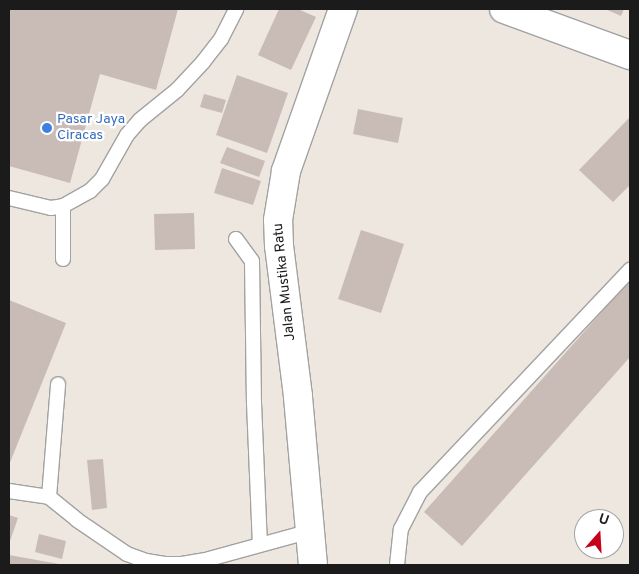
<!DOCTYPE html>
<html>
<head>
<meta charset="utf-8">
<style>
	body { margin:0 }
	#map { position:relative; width:639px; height:574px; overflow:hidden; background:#eee7df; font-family:Overpass,sans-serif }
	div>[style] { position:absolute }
	.building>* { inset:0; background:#c9bcb6 }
	.roads { filter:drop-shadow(1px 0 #a2a2a2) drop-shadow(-1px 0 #a2a2a2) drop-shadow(0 1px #a2a2a2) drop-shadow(0 -1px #a2a2a2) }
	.service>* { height:14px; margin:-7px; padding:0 7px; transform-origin:7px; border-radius:7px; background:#fff }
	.minor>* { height:28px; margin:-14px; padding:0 14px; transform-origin:14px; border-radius:14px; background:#fff }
	.tertiary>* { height:28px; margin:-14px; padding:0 14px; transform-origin:14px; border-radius:14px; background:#fff }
	.dots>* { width:14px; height:14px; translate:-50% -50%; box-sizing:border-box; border:2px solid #fff; border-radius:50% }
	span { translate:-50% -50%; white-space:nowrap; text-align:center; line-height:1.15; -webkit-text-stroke:4.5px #fff; paint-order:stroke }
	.shop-label { font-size:14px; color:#366cbe }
	.left { translate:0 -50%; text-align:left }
	.street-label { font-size:14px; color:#1b1b1b }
	.frame { position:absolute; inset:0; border:10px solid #1b1b1b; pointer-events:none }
	.north { position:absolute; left:574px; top:509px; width:50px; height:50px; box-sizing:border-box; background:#fff; border:1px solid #a4a4a4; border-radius:50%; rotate:19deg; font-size:14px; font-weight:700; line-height:20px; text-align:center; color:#1b1b1b }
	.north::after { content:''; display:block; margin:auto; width:18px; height:22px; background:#c6001a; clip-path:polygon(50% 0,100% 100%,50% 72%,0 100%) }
</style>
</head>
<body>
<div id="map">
	<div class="building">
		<div style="clip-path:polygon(9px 9px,178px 9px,156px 90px,100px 74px,70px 183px,9px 166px)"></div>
		<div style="clip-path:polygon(279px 9px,298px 9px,316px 17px,291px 70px,258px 55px)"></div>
		<div style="clip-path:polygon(605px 9px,624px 9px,621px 16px)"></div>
		<div style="clip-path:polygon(237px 75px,288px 93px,267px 153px,216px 135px)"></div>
		<div style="clip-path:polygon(204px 94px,226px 100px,222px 113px,200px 107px)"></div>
		<div style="clip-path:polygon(358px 109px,403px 118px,398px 143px,353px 134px)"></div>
		<div style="clip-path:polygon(630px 117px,630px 185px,613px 202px,579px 170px)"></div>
		<div style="clip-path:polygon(227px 147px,265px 161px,259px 177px,220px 163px)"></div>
		<div style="clip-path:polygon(222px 168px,261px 181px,253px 205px,214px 193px)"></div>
		<div style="clip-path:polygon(194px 213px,195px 249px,155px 250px,154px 214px)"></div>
		<div style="clip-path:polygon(361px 230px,404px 244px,381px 313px,338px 299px)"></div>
		<div style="clip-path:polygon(630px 280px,630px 357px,462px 546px,424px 512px)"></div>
		<div style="clip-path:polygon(9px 300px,66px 323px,9px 465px)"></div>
		<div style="clip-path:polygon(103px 459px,107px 508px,92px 510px,87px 460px)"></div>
		<div style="clip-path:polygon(9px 515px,18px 518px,9px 544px)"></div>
		<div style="clip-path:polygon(39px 534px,66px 541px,62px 559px,35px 552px)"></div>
		<div style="clip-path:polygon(9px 555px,59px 564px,59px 565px,9px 565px)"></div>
	</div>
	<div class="roads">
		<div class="service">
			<div style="left:9px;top:198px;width:43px;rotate:13.4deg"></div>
			<div style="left:51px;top:208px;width:12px;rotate:-9deg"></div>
			<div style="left:63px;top:206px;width:31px;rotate:-29deg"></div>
			<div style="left:90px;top:191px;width:17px;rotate:-45deg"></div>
			<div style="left:102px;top:179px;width:51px;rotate:-60.4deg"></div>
			<div style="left:127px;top:135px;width:20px;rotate:-49deg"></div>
			<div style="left:140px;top:120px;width:48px;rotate:-39deg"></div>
			<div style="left:177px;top:90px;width:38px;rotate:-47deg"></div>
			<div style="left:203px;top:62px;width:29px;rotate:-52deg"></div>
			<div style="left:221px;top:39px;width:34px;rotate:-63deg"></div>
			<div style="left:236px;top:239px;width:27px;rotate:54deg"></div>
			<div style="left:252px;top:261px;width:142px;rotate:89.2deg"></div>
			<div style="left:254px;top:403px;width:141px;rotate:87.6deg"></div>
			<div style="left:63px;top:259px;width:53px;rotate:-90deg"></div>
			<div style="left:9px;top:491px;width:40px;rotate:8.5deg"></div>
			<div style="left:49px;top:497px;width:36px;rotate:39deg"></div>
			<div style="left:77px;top:520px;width:60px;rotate:34.2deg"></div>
			<div style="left:127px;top:554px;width:20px;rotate:20deg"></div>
			<div style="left:146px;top:561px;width:19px;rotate:9deg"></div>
			<div style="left:165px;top:564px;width:17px"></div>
			<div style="left:182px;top:564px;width:27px;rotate:-10deg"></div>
			<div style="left:209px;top:559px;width:103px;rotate:-15.3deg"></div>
			<div style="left:49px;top:497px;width:113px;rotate:-85.4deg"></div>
			<div style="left:397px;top:565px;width:36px;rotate:-84deg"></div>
			<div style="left:401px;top:529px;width:42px;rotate:-62.8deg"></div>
			<div style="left:420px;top:492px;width:306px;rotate:-46.6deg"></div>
		</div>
		<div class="minor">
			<div style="left:313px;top:565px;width:170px;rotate:-95.1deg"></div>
			<div style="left:298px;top:396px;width:151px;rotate:-97.2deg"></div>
			<div style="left:279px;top:246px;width:26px;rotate:-92deg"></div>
			<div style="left:278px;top:220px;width:50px;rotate:-80.7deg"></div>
			<div style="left:286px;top:171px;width:172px;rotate:-70.6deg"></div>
		</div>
		<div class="tertiary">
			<div style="left:504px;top:9px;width:134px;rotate:20.1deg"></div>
		</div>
	</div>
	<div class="dots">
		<div style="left:47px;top:128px;background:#3f7fe0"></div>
	</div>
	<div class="shop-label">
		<span class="left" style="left:57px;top:128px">Pasar Jaya<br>Ciracas</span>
	</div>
	<div class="street-label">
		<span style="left:285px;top:282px;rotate:-96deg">Jalan Mustika Ratu</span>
	</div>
	<div class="frame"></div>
	<div class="north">U</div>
</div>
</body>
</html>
